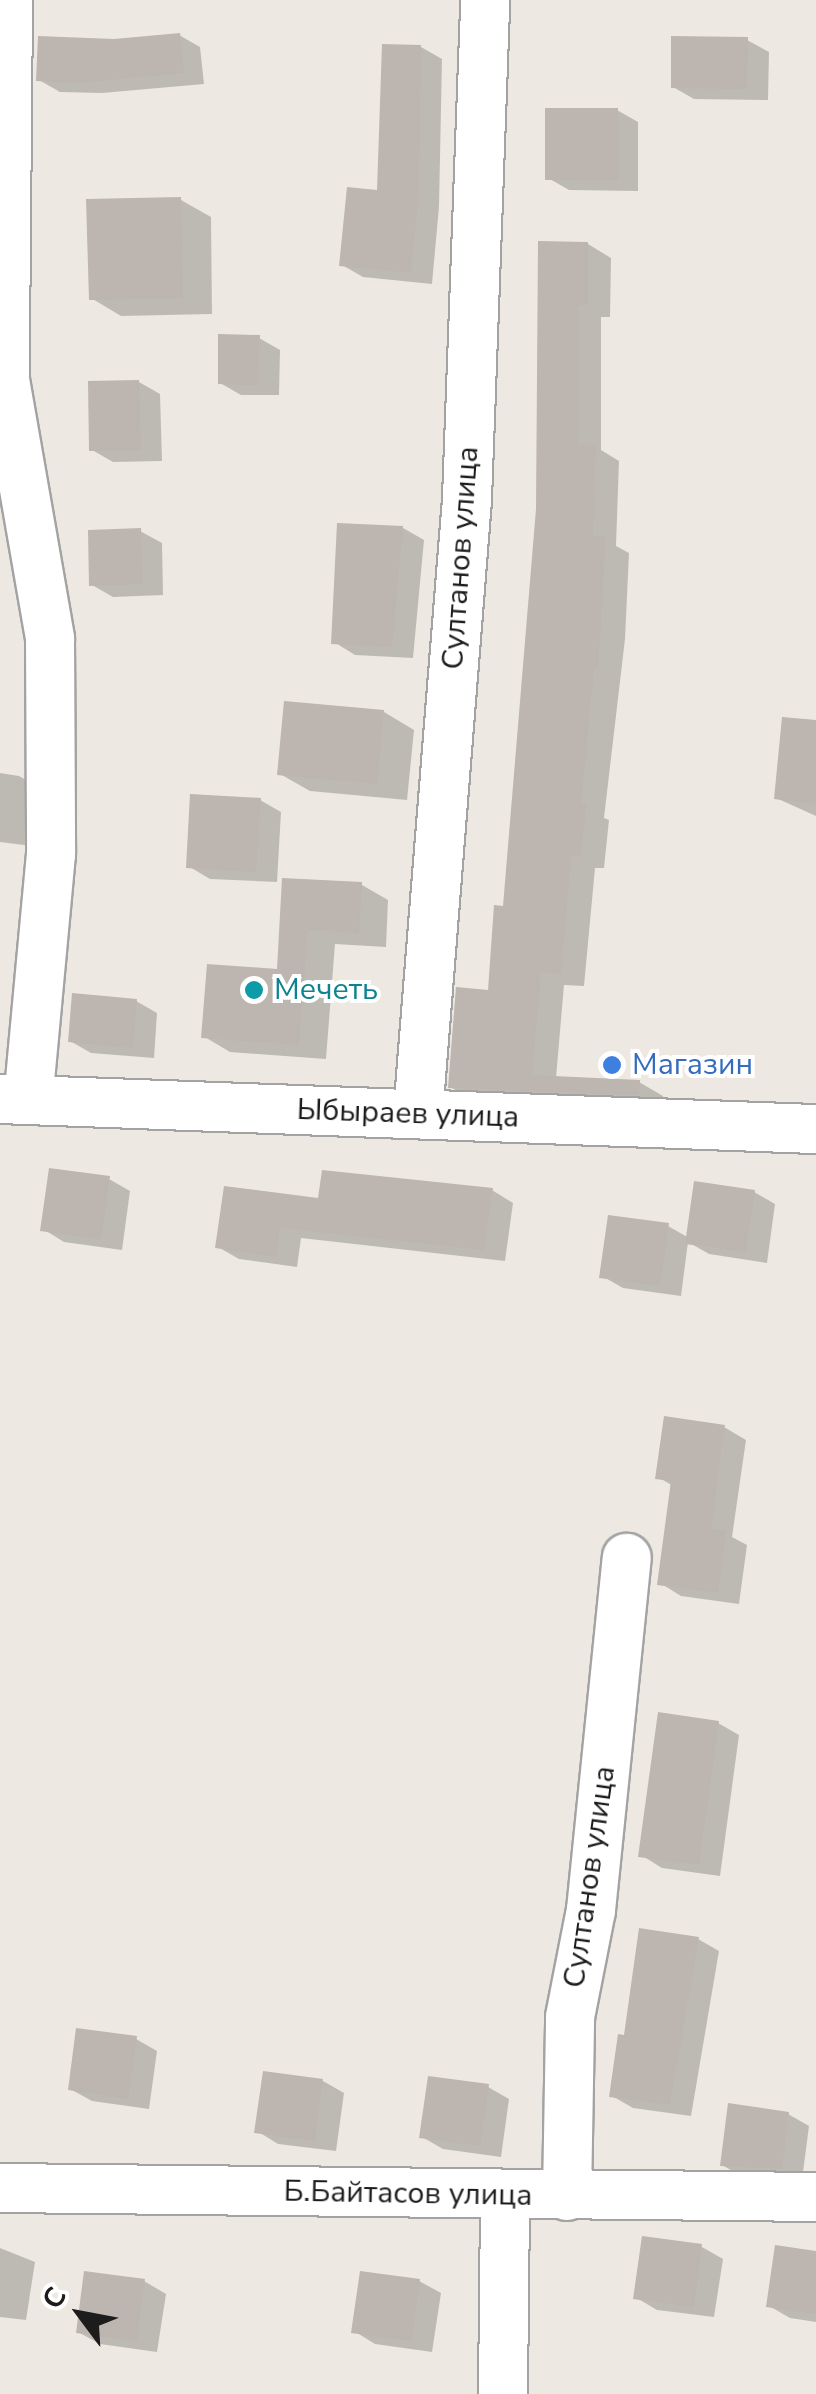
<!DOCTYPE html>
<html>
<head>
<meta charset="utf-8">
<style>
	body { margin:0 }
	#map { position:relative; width:816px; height:2394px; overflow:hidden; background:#ede9e2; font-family:"Nunito Sans",sans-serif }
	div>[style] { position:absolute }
	.shadow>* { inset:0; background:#0003 }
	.building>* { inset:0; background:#bdb5af }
	.roads { filter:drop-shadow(2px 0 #a3a3a3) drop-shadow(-2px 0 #a3a3a3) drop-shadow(0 2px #a3a3a3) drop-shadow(0 -2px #a3a3a3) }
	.minor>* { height:48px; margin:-24px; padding:0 24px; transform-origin:24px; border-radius:24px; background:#fff }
	.dots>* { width:28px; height:28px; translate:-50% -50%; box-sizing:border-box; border:5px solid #fff; border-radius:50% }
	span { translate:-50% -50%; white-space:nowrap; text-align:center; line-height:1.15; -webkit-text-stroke:8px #fff; paint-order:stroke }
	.street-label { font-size:30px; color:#1c1c1c }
	.culture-label { font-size:30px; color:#0d838f }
	.left { translate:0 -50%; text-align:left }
	.shop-label { font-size:30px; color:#366cbe }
	.north { position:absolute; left:30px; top:2264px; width:100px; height:100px; -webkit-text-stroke:8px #fff; paint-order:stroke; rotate:302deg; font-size:28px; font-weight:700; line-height:40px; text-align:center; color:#1c1c1c }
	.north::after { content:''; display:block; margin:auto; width:35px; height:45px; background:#1c1c1c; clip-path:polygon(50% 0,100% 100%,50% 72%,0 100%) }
</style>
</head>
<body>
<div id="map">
	<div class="shadow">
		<div style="clip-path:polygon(179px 35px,200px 47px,204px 84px,102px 93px,60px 92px,39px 80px,114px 41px)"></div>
		<div style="clip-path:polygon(747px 40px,769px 52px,768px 100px,694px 99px,673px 87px)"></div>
		<div style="clip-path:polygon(421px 47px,442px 59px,439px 207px,432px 284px,363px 277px,342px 265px,379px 193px)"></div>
		<div style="clip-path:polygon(617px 110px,638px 122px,638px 191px,569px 190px,548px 178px)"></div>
		<div style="clip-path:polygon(181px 200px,211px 217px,212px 314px,121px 316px,91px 298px)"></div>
		<div style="clip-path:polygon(588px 244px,611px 258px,610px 317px,601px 317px,601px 450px,619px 461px,616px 546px,629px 553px,625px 639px,604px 818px,609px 820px,604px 868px,595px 868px,584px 986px,564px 985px,556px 1078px,639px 1082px,663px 1096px,662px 1107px,474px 1100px,450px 1087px,490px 993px,506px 908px,539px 509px)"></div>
		<div style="clip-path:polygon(259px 338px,280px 350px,279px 395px,241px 395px,220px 383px)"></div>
		<div style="clip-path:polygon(139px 382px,160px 394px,162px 461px,113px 462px,92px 450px)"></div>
		<div style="clip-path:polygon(403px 528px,424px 540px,413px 658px,355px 655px,334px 642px)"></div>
		<div style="clip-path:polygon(140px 531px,162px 543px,163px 595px,113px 597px,92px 585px)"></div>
		<div style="clip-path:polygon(384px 712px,414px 730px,407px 800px,310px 791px,280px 774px)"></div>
		<div style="clip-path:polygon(816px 723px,816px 816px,776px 798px)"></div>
		<div style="clip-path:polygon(0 773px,19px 776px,40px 788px,32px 846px,0 842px)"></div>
		<div style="clip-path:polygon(260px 800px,281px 812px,277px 882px,210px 879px,188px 866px)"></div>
		<div style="clip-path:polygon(285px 880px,362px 885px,388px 900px,386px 947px,335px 944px,326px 1059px,230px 1052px,203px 1036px,280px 972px)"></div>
		<div style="clip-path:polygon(136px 1001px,157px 1013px,154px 1058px,91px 1053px,70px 1041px)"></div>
		<div style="clip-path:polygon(109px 1179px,130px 1191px,122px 1250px,64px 1242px,43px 1229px)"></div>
		<div style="clip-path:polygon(492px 1190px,513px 1203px,505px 1261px,301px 1238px,297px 1267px,239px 1259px,218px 1247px,321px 1201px)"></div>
		<div style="clip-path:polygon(754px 1192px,775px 1204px,767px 1263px,709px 1254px,688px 1242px,681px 1296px,623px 1288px,602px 1276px,668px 1226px,689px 1238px)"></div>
		<div style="clip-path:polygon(724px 1427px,746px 1440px,732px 1537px,747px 1545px,739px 1604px,681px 1596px,660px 1583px,673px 1486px,658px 1477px)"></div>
		<div style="clip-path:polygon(718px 1723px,739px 1735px,720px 1876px,662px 1868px,641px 1855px)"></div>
		<div style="clip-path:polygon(698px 1939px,719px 1951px,691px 2116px,633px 2108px,612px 2096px)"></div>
		<div style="clip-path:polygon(136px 2039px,157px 2051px,149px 2109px,92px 2101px,70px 2089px)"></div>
		<div style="clip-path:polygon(323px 2081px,344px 2093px,336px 2151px,278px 2144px,257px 2131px)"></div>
		<div style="clip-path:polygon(488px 2087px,509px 2099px,501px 2157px,443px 2149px,422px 2137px)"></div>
		<div style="clip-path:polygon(788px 2114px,809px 2126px,802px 2180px,743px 2177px,722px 2165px)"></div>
		<div style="clip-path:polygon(702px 2247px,723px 2259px,714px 2317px,657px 2310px,635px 2297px)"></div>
		<div style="clip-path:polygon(0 2248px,35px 2262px,26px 2320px,0 2317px)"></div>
		<div style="clip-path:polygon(816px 2253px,816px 2322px,790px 2318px,769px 2306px)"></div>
		<div style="clip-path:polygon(144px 2281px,166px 2294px,157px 2352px,100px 2344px,78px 2332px)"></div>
		<div style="clip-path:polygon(419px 2281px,441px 2293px,432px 2352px,375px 2344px,354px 2331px)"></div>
	</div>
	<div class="building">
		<div style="clip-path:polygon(180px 33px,184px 73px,79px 83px,36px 81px,38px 36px,114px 39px)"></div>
		<div style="clip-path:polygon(671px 36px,748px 37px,747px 89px,671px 88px)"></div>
		<div style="clip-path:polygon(382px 44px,421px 45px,419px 194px,411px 273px,339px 266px,347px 187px,377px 190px)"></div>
		<div style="clip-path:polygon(545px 108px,618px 108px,618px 180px,545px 180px)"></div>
		<div style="clip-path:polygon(181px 197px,183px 298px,89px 300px,86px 199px)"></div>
		<div style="clip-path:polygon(538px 241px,588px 242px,588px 305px,578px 305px,578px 444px,596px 445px,593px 536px,606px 537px,598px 669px,594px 669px,581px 804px,586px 804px,581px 857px,571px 856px,561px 974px,541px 973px,532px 1075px,640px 1080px,639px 1095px,448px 1088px,456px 987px,488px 990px,494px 905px,503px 906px,536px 509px)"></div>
		<div style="clip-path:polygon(218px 334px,260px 335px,258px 385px,218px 384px)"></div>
		<div style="clip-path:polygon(139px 380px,141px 450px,89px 451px,88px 381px)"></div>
		<div style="clip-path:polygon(337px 523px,403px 526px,392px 647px,331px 644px)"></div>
		<div style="clip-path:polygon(141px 528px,143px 584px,89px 586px,88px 530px)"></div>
		<div style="clip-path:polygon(284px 701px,384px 710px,377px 784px,277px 775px)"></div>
		<div style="clip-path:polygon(782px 717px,816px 720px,816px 804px,774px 799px)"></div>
		<div style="clip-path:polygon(190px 794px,261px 798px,256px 872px,186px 868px)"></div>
		<div style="clip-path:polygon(282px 878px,362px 882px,359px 933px,308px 930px,299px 1045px,201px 1038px,207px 964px,277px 969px)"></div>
		<div style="clip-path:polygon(72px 993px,137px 999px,133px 1048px,68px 1042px)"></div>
		<div style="clip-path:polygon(49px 1168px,110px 1176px,101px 1239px,40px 1231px)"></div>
		<div style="clip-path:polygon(322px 1170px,493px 1188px,484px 1250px,280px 1228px,276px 1257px,215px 1248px,224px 1186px,318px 1198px)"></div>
		<div style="clip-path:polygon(694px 1181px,755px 1190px,746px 1252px,685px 1244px)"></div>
		<div style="clip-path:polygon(608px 1215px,669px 1223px,660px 1286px,599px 1278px)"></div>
		<div style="clip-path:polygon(664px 1416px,725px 1425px,711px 1529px,726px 1531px,718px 1593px,657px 1585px,671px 1481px,655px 1479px)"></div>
		<div style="clip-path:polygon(658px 1712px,719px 1721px,699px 1865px,638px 1857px)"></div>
		<div style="clip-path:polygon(639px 1928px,699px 1937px,670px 2105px,609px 2097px,618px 2034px,624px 2035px)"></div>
		<div style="clip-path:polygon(76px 2028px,137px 2036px,128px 2099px,68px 2090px)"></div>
		<div style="clip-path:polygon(263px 2071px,323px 2079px,315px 2141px,254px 2133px)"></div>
		<div style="clip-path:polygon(428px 2076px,489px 2084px,480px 2146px,419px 2138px)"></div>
		<div style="clip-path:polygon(728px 2103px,789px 2112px,782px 2169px,720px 2166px)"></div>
		<div style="clip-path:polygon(642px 2236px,702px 2244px,694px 2307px,633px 2299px)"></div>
		<div style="clip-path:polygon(775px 2245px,816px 2251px,816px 2314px,766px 2307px)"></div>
		<div style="clip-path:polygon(84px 2271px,145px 2279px,137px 2341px,76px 2333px)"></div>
		<div style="clip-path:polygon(360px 2271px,420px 2279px,412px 2341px,351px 2333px)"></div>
	</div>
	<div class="roads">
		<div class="minor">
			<div style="left:8px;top:0;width:380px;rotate:90.5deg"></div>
			<div style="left:5px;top:380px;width:263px;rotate:80.1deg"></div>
			<div style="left:50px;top:639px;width:215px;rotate:89.7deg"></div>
			<div style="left:51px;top:854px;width:247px;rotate:95.3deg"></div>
			<div style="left:0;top:1099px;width:817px;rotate:2.11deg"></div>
			<div style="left:418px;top:1114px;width:617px;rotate:-85.44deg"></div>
			<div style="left:467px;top:499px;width:499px;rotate:-87.9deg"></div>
			<div style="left:0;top:2188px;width:816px;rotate:0.63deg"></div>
			<div style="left:567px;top:2196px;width:179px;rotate:-89deg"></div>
			<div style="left:570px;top:2017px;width:109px;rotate:-78.9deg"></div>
			<div style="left:591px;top:1910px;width:354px;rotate:-84.2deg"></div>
			<div style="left:503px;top:2394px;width:198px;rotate:-89.4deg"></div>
		</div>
	</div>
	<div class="dots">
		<div style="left:254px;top:990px;background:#0f9aa8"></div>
		<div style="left:612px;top:1065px;background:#3f7fe0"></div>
	</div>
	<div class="street-label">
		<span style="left:461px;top:558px;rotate:-86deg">Султанов улица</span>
		<span style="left:408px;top:1114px;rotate:2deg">Ыбыраев улица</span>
		<span style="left:590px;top:1877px;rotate:-82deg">Султанов улица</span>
		<span style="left:408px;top:2194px;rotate:1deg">Б.Байтасов улица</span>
	</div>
	<div class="culture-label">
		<span class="left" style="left:274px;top:990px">Мечеть</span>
	</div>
	<div class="shop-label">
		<span class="left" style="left:632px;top:1065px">Магазин</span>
	</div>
	<div class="north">С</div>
</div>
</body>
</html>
